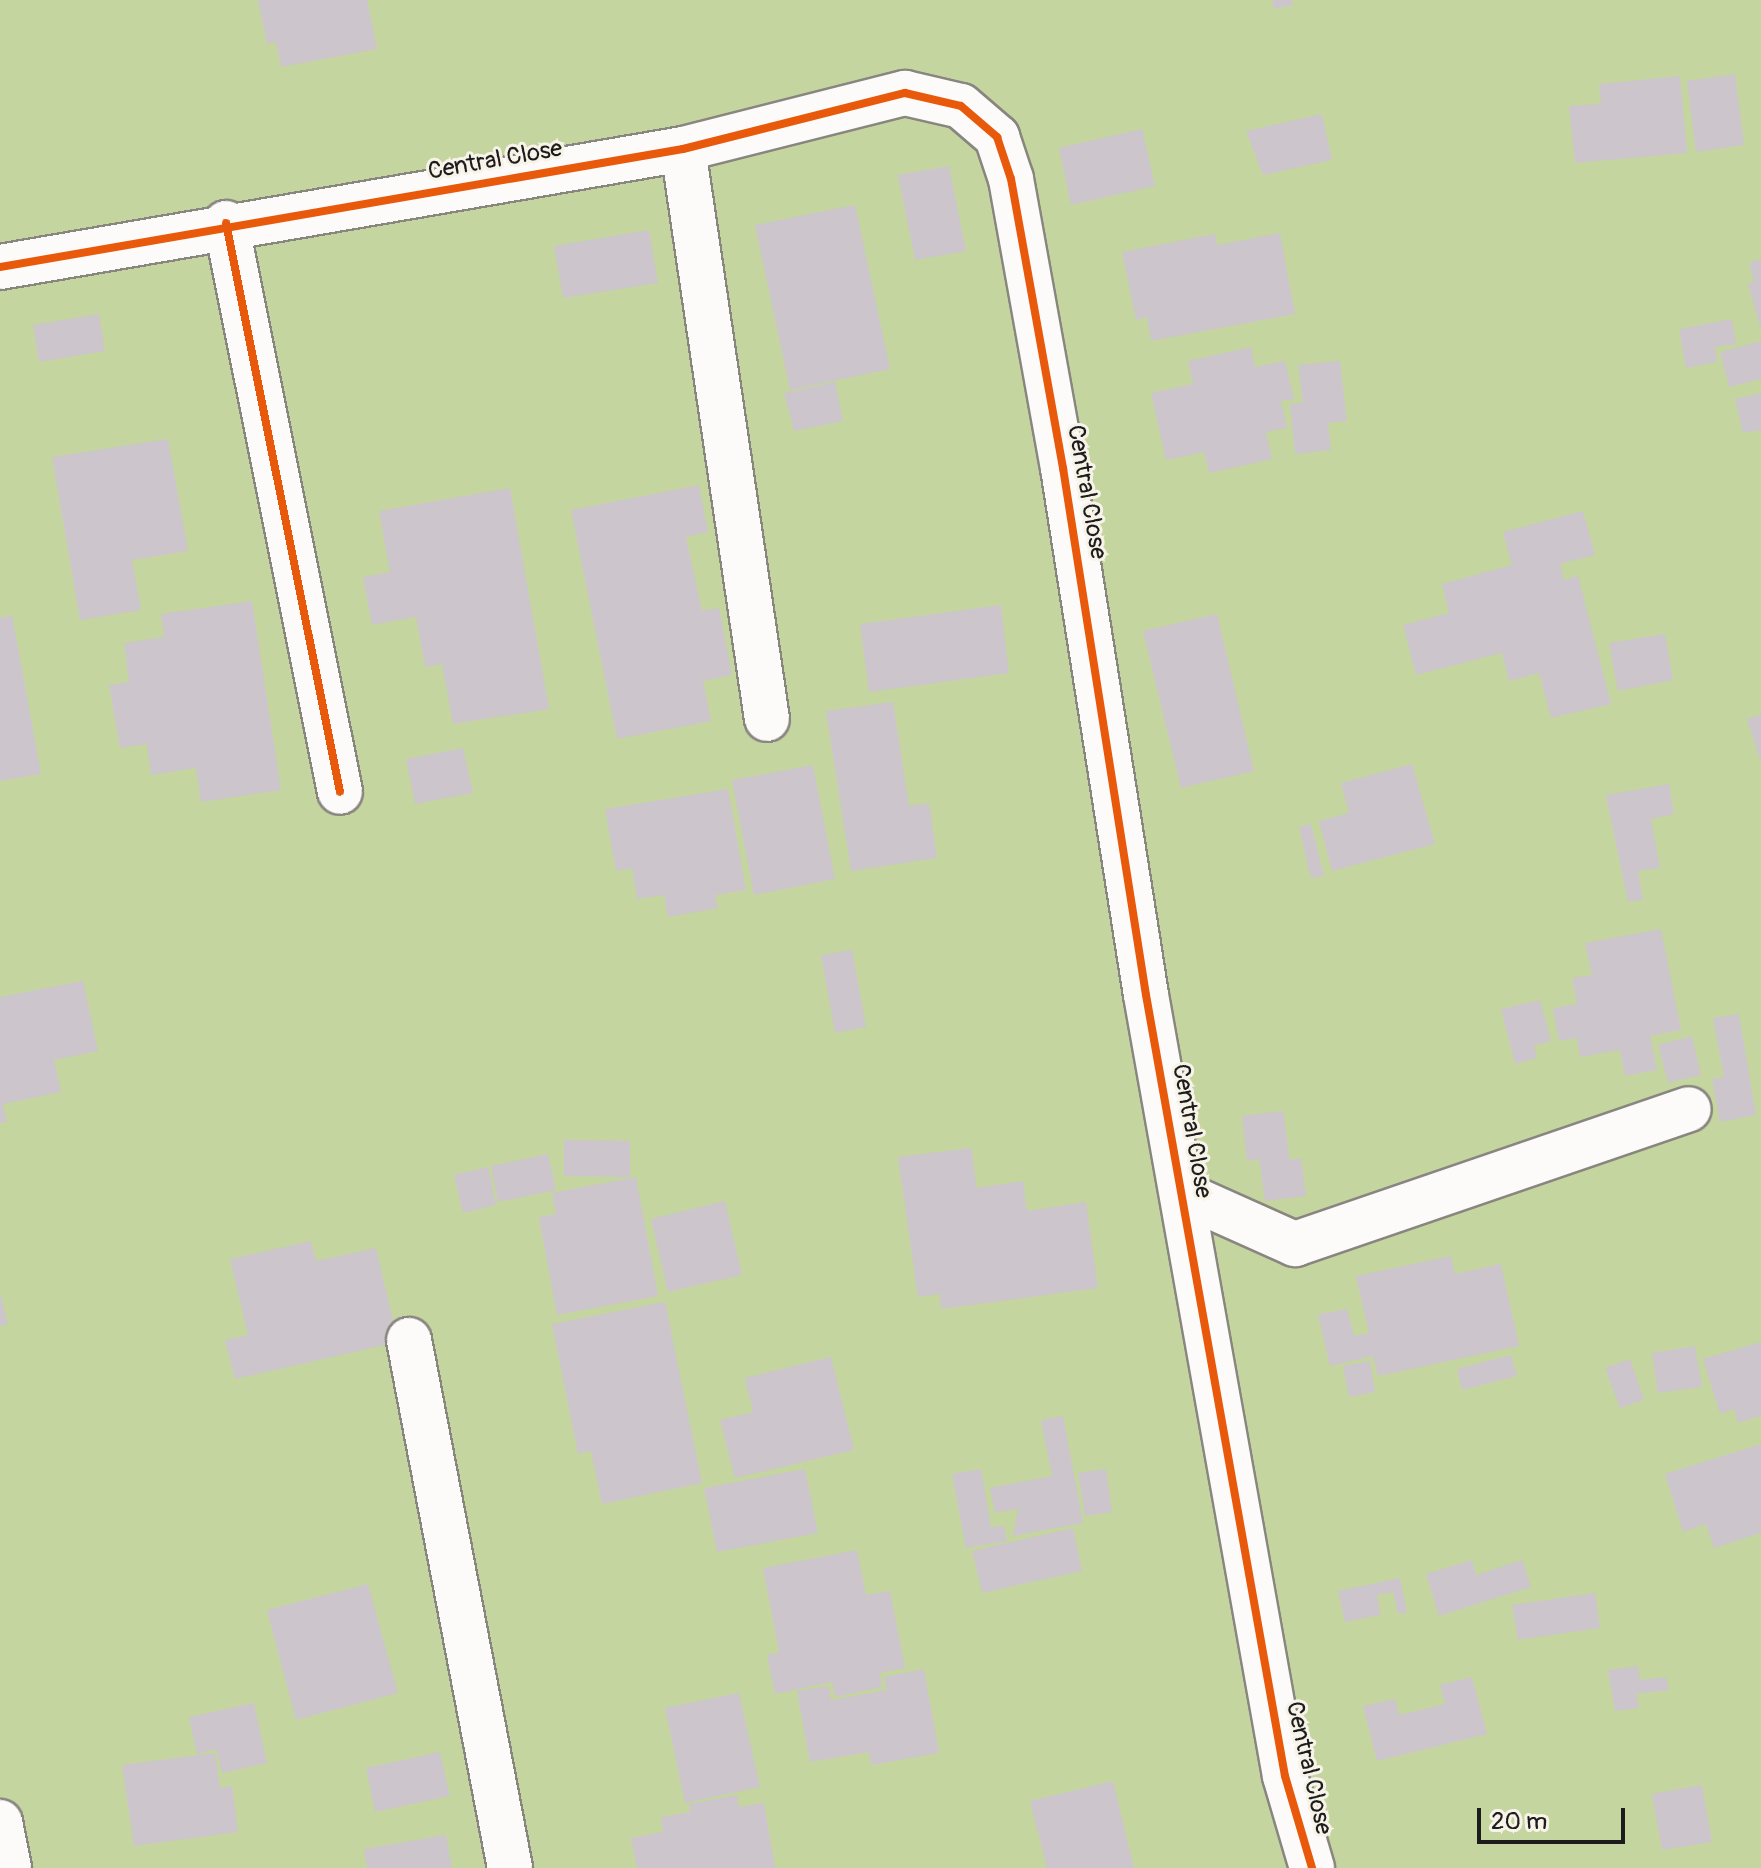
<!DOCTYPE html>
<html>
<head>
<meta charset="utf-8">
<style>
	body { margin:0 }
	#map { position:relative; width:1761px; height:1868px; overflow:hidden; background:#e9e4d6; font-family:Pangolin,sans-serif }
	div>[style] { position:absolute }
	.green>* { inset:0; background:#c5d59f }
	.building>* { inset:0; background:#ccc5cb }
	.roads { filter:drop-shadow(2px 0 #898680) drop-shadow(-2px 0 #898680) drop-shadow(0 2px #898680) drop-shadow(0 -2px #898680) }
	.minor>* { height:44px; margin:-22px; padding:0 22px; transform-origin:22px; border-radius:22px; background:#fcfbf9 }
	.cycleway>* { height:8px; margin:-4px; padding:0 4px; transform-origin:4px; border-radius:4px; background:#e8590c }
	span { translate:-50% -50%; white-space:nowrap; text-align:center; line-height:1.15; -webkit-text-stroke:6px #f7f3e8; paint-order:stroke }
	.street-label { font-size:24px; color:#1c1c1c }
	.scale { position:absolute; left:1477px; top:1808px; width:148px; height:36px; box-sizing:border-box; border:4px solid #1c1c1c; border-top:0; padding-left:10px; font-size:24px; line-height:28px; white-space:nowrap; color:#1c1c1c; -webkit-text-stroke:6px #f7f3e8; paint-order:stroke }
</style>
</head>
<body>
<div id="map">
	<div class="green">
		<div style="clip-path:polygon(0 0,1761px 0,1761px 1868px,0 1868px)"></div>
	</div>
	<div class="building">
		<div style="clip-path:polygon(258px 0,367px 0,377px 49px,281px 67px,276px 42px,267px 44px)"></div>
		<div style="clip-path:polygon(1272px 0,1292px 0,1293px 5px,1274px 9px)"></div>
		<div style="clip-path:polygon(1735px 74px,1744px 145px,1696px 152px,1687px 81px)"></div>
		<div style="clip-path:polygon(1680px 76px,1687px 153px,1575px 163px,1569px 106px,1601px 104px,1599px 84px)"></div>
		<div style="clip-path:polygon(1322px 114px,1332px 160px,1263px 175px,1246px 131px)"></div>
		<div style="clip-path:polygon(1142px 129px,1155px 186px,1071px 205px,1059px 148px)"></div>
		<div style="clip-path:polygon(949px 166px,966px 251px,915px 260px,898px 175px)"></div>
		<div style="clip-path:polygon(855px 205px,890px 369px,790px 390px,755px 225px)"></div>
		<div style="clip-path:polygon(649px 230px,658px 283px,563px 298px,554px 246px)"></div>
		<div style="clip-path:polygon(1280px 233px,1295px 314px,1151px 341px,1147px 317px,1136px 320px,1122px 252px,1215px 234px,1217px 245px)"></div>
		<div style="clip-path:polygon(1761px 259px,1761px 327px,1760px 327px,1748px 284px,1754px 282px,1749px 263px)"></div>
		<div style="clip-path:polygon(99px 314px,105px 351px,39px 362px,33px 325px)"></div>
		<div style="clip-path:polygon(1732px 319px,1736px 344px,1715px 347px,1717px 362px,1686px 368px,1679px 329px)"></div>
		<div style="clip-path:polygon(1761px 341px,1761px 379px,1729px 387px,1720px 352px)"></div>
		<div style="clip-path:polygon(1251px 347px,1255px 367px,1285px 361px,1294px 399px,1281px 401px,1287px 428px,1266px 432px,1272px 459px,1209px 473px,1204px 452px,1166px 460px,1151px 393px,1193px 384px,1188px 361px)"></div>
		<div style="clip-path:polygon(1340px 361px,1347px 421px,1328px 423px,1331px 450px,1295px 454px,1290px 404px,1303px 403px,1298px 365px)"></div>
		<div style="clip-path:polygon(835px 382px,843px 421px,794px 431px,784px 393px)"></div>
		<div style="clip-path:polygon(1761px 393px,1761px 430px,1743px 433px,1735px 399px)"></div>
		<div style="clip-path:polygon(168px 439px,188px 551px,132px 560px,141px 610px,80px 620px,52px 457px)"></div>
		<div style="clip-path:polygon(699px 485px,708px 532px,686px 537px,702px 611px,719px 608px,732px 675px,703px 681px,711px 721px,617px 739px,571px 510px)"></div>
		<div style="clip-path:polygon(510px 488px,549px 709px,453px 724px,442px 664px,425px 667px,416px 617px,372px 625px,363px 577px,390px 572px,379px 511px)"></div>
		<div style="clip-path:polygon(1583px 511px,1595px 555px,1560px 564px,1564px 580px,1578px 576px,1611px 704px,1551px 718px,1539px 673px,1509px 681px,1502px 653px,1416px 675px,1403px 625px,1449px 613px,1442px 584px,1512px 565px,1503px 532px)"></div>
		<div style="clip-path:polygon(252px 601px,281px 790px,201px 802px,196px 768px,151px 775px,147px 744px,120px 748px,109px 685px,129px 682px,124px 643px,164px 637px,161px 614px)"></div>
		<div style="clip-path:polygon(1001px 605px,1009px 673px,869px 692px,860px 624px)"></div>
		<div style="clip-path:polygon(1217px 614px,1254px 771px,1181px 788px,1143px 631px)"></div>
		<div style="clip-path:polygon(12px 615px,41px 774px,0 781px,0 618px)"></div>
		<div style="clip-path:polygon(1665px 634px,1673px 680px,1618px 691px,1609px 643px)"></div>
		<div style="clip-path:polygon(893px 702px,909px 806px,929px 803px,937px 858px,851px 871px,826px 711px)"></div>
		<div style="clip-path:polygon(1761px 715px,1761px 760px,1760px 760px,1747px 719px)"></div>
		<div style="clip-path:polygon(463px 748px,473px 793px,415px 804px,406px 759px)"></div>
		<div style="clip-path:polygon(1412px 764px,1435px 844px,1332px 871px,1319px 821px,1349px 813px,1341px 783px)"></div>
		<div style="clip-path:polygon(813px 765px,835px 879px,754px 895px,732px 780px)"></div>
		<div style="clip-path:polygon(1669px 784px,1674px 814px,1651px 819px,1660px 868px,1638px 871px,1643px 900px,1628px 902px,1606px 795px)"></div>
		<div style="clip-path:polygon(728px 789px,746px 890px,715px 895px,718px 908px,668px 917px,664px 895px,637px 899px,632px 868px,616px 871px,605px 809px)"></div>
		<div style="clip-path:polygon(1311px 824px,1324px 876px,1311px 878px,1299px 827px)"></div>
		<div style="clip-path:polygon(1661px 929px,1681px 1030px,1650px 1036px,1657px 1070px,1625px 1076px,1620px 1050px,1580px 1057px,1577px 1038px,1559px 1041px,1553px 1008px,1577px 1004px,1572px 978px,1592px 975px,1585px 943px)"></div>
		<div style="clip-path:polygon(852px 950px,866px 1027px,835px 1033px,821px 955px)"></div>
		<div style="clip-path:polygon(83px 981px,98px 1051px,54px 1060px,61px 1092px,3px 1104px,7px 1122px,0 1123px,0 997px)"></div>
		<div style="clip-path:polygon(1540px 1000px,1551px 1041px,1534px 1046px,1537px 1058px,1515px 1064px,1501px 1009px)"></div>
		<div style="clip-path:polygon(1739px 1014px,1756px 1115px,1720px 1122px,1712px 1079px,1724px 1077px,1713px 1018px)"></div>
		<div style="clip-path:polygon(1692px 1036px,1701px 1075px,1668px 1083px,1658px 1045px)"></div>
		<div style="clip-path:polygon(1283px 1111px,1290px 1160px,1301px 1158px,1306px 1196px,1265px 1201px,1259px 1159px,1247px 1161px,1242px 1116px)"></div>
		<div style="clip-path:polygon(564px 1140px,630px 1141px,630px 1177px,564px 1176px)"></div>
		<div style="clip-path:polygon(971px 1148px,977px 1188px,1023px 1181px,1027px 1211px,1086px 1202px,1098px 1288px,941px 1309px,940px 1294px,918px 1297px,898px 1157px)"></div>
		<div style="clip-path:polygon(548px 1154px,556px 1190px,498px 1202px,491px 1166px)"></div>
		<div style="clip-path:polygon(488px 1167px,496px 1205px,463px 1213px,454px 1175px)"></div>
		<div style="clip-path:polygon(636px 1177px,658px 1296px,557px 1315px,539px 1217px,556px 1214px,552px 1193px)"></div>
		<div style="clip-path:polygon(725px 1201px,742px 1275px,668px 1292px,651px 1219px)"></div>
		<div style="clip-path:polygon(311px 1241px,316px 1261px,376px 1248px,398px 1342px,235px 1379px,225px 1340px,248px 1335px,230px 1259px)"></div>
		<div style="clip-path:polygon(1451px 1256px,1455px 1274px,1501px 1264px,1519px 1346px,1378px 1376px,1373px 1356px,1330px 1366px,1318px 1314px,1347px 1309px,1354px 1336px,1369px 1333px,1356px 1276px)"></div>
		<div style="clip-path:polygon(0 1292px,8px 1324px,0 1326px)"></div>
		<div style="clip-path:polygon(665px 1302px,702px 1483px,602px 1504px,591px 1451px,578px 1454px,552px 1324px)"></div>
		<div style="clip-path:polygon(1761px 1342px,1761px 1416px,1738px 1423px,1734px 1409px,1720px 1414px,1703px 1359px)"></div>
		<div style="clip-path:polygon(1695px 1346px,1702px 1387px,1658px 1393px,1652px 1353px)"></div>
		<div style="clip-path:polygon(1511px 1355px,1517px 1376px,1462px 1390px,1457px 1369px)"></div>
		<div style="clip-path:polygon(831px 1357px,854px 1450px,735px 1478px,720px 1420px,753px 1412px,745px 1378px)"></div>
		<div style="clip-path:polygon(1630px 1359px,1644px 1400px,1620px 1408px,1605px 1368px)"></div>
		<div style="clip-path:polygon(1370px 1361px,1375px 1392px,1349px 1397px,1343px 1366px)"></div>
		<div style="clip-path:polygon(1063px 1416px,1083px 1523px,1013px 1536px,1018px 1509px,995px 1513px,990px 1488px,1052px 1476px,1041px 1420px)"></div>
		<div style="clip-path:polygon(1761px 1444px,1761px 1533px,1714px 1548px,1706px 1524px,1683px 1532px,1665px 1474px)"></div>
		<div style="clip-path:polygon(805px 1469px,818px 1533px,717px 1552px,704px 1488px)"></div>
		<div style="clip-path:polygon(981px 1469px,991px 1527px,1004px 1526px,1007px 1541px,966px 1548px,952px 1474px)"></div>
		<div style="clip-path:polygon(1106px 1469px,1112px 1512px,1085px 1516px,1078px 1473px)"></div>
		<div style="clip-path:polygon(1073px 1528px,1082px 1571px,982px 1593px,972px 1551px)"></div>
		<div style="clip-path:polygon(857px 1550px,866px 1595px,890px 1591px,905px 1668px,880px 1673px,882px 1687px,835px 1697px,832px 1682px,775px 1694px,767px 1655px,779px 1652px,763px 1568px)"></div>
		<div style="clip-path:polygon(1472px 1560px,1476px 1575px,1522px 1560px,1531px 1587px,1439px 1616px,1426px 1574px)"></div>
		<div style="clip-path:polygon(1400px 1578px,1407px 1612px,1398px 1614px,1393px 1592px,1377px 1595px,1381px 1615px,1345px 1622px,1338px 1591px)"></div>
		<div style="clip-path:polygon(368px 1584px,398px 1693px,296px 1720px,267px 1610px)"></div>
		<div style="clip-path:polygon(1595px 1593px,1600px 1628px,1518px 1640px,1512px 1605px)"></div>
		<div style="clip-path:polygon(1638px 1666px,1640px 1680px,1666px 1677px,1669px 1690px,1636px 1694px,1639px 1708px,1615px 1711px,1608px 1670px)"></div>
		<div style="clip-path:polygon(924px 1669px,939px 1753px,871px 1765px,869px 1752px,810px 1762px,797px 1691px,829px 1686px,831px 1700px,887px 1690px,884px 1677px)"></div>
		<div style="clip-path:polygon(1472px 1677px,1487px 1734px,1377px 1761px,1363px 1706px,1395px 1699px,1399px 1715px,1445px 1704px,1440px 1685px)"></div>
		<div style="clip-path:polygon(739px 1693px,760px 1787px,685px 1803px,665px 1708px)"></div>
		<div style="clip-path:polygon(254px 1703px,267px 1763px,222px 1773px,216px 1749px,197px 1754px,189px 1717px)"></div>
		<div style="clip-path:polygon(440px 1752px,450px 1796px,375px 1812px,366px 1768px)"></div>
		<div style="clip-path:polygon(215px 1753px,220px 1788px,232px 1786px,238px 1832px,134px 1846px,122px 1765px)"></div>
		<div style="clip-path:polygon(1113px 1781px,1134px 1868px,1047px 1868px,1030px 1801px)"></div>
		<div style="clip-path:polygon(1702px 1785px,1712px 1842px,1662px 1850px,1652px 1794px)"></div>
		<div style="clip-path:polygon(737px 1795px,739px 1807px,764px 1803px,775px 1868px,637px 1868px,631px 1838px,663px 1832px,661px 1817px,690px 1812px,689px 1804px)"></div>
		<div style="clip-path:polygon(446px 1835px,452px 1868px,367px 1868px,364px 1849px)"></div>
	</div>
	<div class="roads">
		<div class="minor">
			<div style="left:683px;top:149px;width:576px;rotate:81.62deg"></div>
			<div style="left:226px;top:223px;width:580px;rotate:78.67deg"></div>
			<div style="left:0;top:267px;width:693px;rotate:-9.8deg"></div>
			<div style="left:683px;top:149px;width:229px;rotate:-14.2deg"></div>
			<div style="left:905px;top:93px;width:57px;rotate:13.1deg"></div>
			<div style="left:961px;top:106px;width:48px;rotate:40.7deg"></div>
			<div style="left:997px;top:137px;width:44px;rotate:71.6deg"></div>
			<div style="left:1011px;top:179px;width:294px;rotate:79.8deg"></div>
			<div style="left:1063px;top:468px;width:533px;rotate:81.05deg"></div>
			<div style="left:1146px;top:995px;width:793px;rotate:79.91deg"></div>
			<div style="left:1285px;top:1776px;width:96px;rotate:73.6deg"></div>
			<div style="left:1183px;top:1194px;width:123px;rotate:24.1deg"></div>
			<div style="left:1295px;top:1244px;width:416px;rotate:-18.9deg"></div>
			<div style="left:409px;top:1340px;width:538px;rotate:79.17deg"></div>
			<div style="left:0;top:1822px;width:47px;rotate:78.9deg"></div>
		</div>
	</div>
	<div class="cycleway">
		<div style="left:226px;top:223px;width:580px;rotate:78.67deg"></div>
		<div style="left:0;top:267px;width:693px;rotate:-9.8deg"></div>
		<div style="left:683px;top:149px;width:229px;rotate:-14.2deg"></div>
		<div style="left:905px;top:93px;width:57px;rotate:13.1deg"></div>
		<div style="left:961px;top:106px;width:48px;rotate:40.7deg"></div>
		<div style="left:997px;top:137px;width:44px;rotate:71.6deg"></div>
		<div style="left:1011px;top:179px;width:294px;rotate:79.8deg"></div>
		<div style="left:1063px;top:468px;width:533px;rotate:81.05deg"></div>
		<div style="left:1146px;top:995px;width:793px;rotate:79.91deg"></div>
		<div style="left:1285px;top:1776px;width:96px;rotate:73.6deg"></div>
	</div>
	<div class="street-label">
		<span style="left:495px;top:160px;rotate:-10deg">Central Close</span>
		<span style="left:1087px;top:492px;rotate:80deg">Central Close</span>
		<span style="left:1192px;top:1131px;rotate:80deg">Central Close</span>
		<span style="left:1309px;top:1768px;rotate:77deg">Central Close</span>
	</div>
	<div class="scale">20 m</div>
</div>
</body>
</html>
